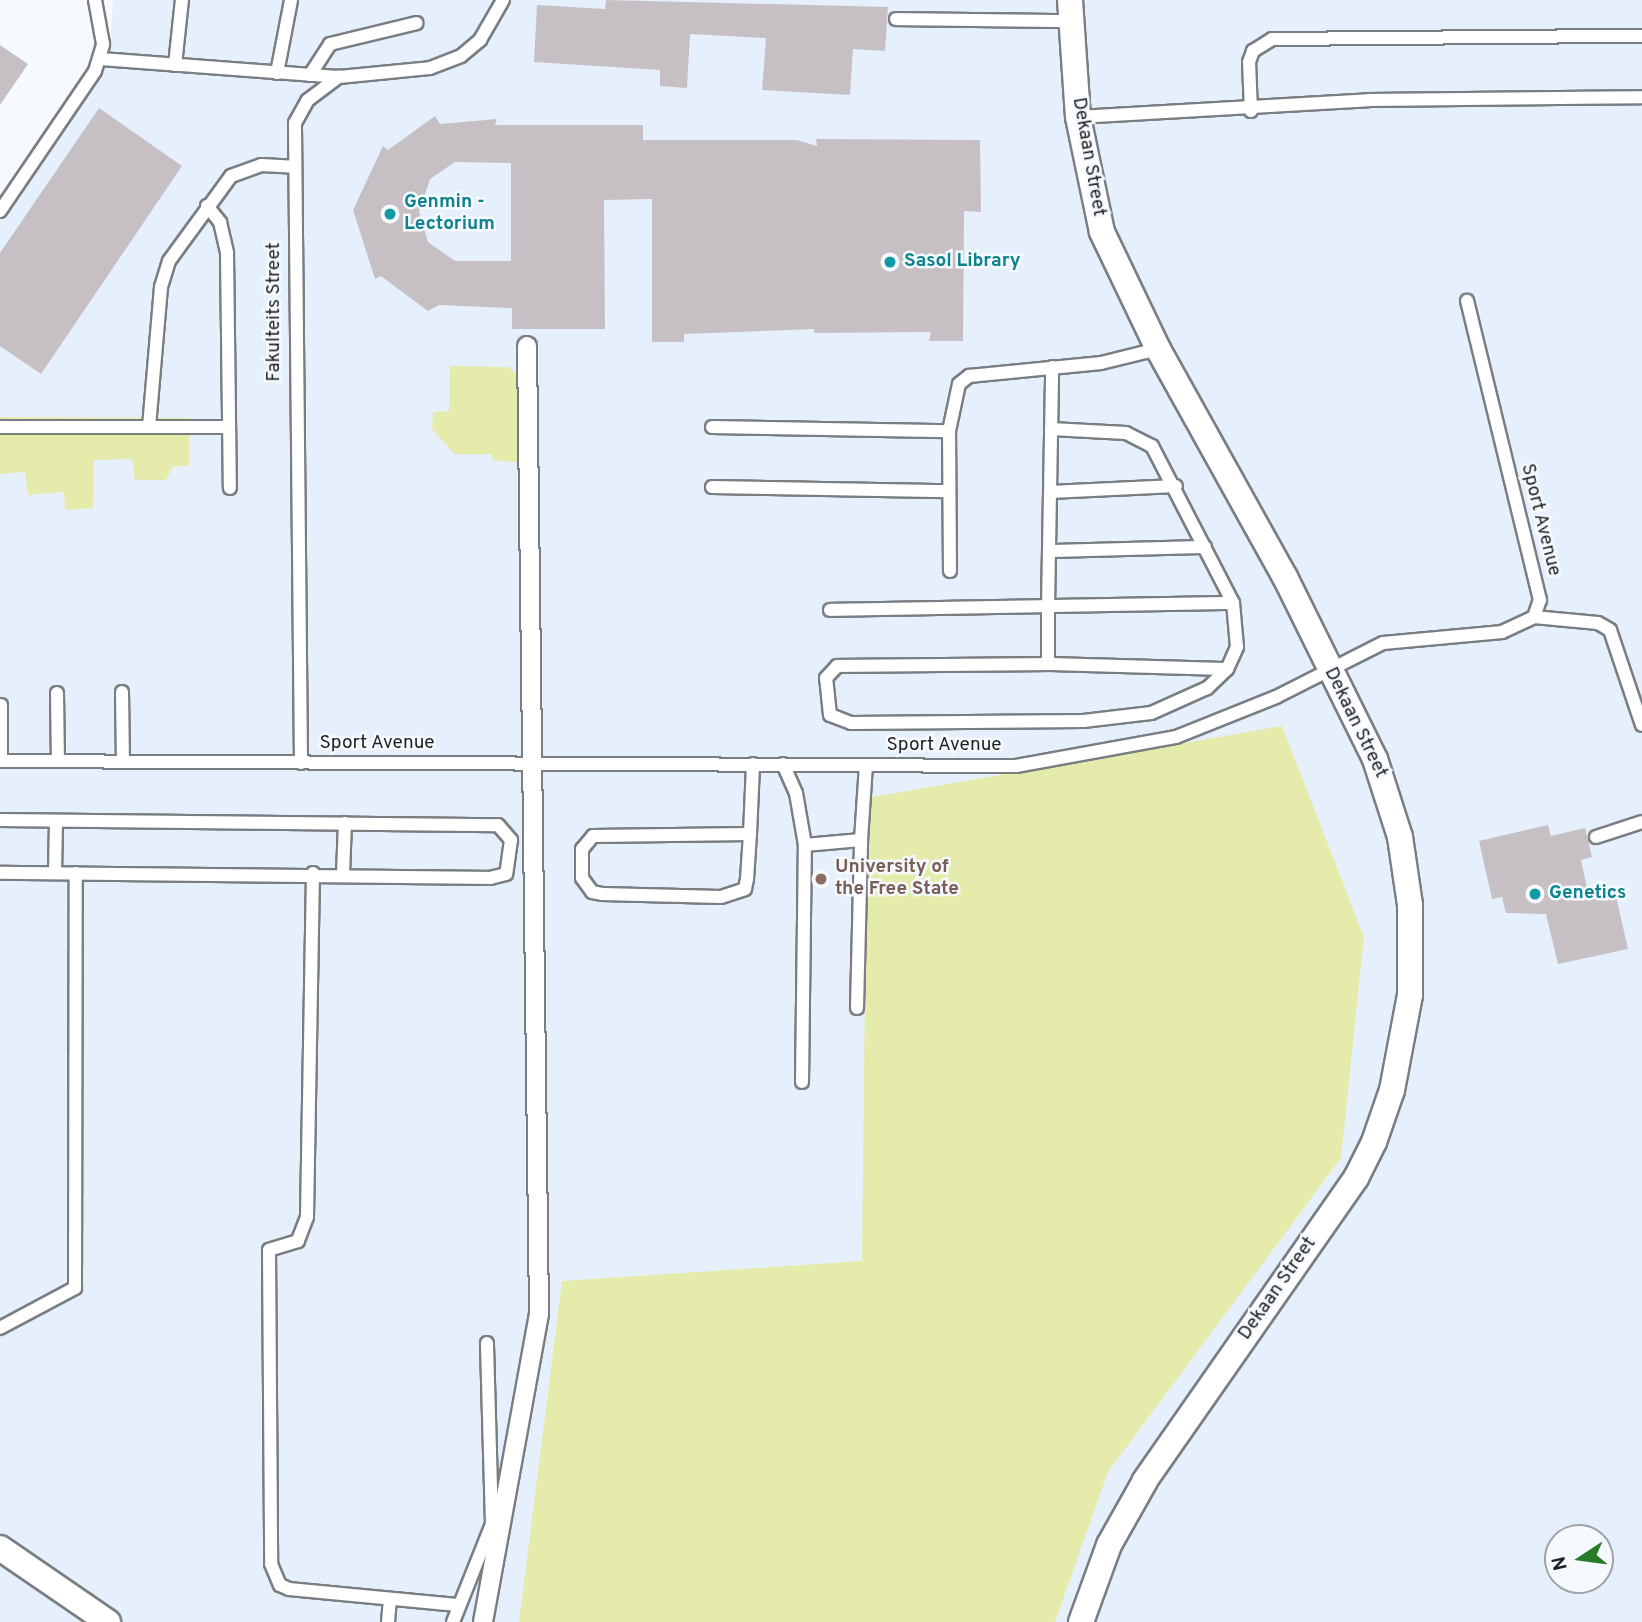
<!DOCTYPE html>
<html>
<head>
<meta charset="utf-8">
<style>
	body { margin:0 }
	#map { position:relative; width:1642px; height:1622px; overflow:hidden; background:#f6faff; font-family:Overpass,sans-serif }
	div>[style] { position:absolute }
	.built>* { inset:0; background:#e6f0fc }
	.green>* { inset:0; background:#e5ecab }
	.building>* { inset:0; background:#c6c0c4 }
	.roads { filter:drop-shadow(2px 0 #797e83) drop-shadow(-2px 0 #797e83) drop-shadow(0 2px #797e83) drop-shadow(0 -2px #797e83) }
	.service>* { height:12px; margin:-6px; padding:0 6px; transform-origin:6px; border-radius:6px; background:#fff }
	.pedestrian>* { height:18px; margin:-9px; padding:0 9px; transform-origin:9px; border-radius:9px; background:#fff }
	.minor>* { height:24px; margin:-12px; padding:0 12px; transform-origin:12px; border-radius:12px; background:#fff }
	.dots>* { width:19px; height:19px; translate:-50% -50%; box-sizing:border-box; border:4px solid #f6faff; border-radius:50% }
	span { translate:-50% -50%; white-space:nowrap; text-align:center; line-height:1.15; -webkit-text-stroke:5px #f6faff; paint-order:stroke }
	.street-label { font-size:19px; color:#1d1f21 }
	.culture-label { font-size:19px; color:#0d838f; font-weight:700 }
	.left { translate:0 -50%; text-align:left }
	.education-label { font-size:19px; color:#785e54; font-weight:700 }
	.north { position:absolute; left:1544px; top:1524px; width:70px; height:70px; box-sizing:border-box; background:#f6faff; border:2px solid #9fa2a6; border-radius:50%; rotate:257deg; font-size:19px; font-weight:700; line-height:28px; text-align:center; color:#1d1f21 }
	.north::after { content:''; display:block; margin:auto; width:24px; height:32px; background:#277b28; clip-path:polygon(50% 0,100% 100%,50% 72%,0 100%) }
</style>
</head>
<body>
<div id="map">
	<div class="built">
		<div style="clip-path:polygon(evenodd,113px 0,1642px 0,1642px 1622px,0 1622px,0 221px,109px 62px,113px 0,1558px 1538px,1600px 1538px,1600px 1580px,1558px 1580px,1558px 1538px)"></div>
	</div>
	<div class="green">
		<div style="clip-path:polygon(450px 366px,508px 367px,516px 373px,522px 463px,493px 460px,491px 454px,454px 454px,432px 429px,433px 412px,449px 411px)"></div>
		<div style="clip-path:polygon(0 417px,189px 418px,189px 466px,173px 466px,166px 480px,135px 480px,132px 459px,94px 460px,93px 508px,65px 510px,64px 492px,28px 495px,25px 472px,0 474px)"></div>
		<div style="clip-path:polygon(1282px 726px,1364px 937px,1341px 1158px,1108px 1472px,1055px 1622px,519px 1622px,562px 1281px,862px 1261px,867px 798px)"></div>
	</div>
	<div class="building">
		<div style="clip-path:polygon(606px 0,888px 7px,885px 51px,853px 49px,850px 95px,762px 90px,766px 38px,690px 34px,687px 88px,660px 86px,660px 70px,534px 62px,537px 5px,605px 9px)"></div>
		<div style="clip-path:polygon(0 45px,28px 64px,0 105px)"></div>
		<div style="clip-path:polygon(99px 108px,182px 166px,41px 374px,0 346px,0 253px)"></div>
		<div style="clip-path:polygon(evenodd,435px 116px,440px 124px,497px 119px,495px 125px,643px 125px,643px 140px,797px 140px,817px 146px,816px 139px,980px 140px,981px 212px,964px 211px,963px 341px,929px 341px,931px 332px,814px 333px,814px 329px,684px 334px,684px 342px,652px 342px,652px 199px,604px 200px,605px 329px,512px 329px,512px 308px,439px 305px,428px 311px,381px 276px,375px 279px,353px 210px,383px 146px,388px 150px,435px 116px,455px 162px,511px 163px,511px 261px,455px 261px,428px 242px,419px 212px,430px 179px,455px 162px)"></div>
		<div style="clip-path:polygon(1548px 825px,1551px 836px,1585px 828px,1592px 857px,1581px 860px,1589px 898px,1615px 892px,1628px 949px,1558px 964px,1546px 914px,1506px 913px,1502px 897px,1492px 899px,1479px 841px)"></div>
	</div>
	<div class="roads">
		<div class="service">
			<div style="left:896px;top:19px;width:174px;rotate:0.7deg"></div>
			<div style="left:100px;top:59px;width:239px;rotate:4.3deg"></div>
			<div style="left:175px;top:65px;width:65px;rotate:-83.9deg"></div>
			<div style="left:277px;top:73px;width:74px;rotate:-79.1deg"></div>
			<div style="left:310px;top:75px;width:37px;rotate:-57deg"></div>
			<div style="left:330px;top:44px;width:89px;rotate:-13.6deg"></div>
			<div style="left:1251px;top:111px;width:49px;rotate:-92.3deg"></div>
			<div style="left:1249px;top:62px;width:12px;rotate:-70deg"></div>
			<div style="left:1253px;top:51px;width:22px;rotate:-32deg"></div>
			<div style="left:1272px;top:39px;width:370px;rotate:-0.5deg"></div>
			<div style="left:1078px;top:117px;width:291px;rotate:-3.3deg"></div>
			<div style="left:1369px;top:100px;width:273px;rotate:-0.6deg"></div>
			<div style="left:207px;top:206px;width:21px;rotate:51deg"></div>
			<div style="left:220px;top:222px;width:32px;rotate:77deg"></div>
			<div style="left:227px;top:253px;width:235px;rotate:89.3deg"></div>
			<div style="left:0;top:211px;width:169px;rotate:-55.8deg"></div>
			<div style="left:95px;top:71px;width:28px;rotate:-73deg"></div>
			<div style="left:103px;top:44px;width:45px;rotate:-100.3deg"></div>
			<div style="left:0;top:427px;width:227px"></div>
			<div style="left:149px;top:427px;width:141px;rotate:-85.1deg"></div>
			<div style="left:161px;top:287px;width:27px;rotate:-73deg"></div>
			<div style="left:169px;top:261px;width:105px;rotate:-53.9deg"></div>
			<div style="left:231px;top:176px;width:32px;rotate:-20deg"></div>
			<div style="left:261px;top:165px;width:33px;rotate:3deg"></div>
			<div style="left:712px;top:427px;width:237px;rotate:1deg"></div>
			<div style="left:1051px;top:429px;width:75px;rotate:3.1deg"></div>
			<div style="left:1126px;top:433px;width:29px;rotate:27deg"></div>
			<div style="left:1152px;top:446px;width:177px;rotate:62.7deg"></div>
			<div style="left:1233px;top:603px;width:44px;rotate:84.8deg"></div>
			<div style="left:1237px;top:647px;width:24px;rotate:114deg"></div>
			<div style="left:1227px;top:669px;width:28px;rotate:136deg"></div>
			<div style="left:1207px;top:688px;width:61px;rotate:155.9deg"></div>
			<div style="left:1151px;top:713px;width:68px;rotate:173.3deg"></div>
			<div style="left:1083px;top:721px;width:232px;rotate:179.5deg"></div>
			<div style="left:851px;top:723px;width:22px;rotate:-159deg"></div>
			<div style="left:830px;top:715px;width:37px;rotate:-96deg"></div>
			<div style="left:826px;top:678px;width:16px;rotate:-47deg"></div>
			<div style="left:837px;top:666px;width:211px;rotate:-0.5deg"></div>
			<div style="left:1048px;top:664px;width:57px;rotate:-90deg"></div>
			<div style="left:1048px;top:607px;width:240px;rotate:-89deg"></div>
			<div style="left:712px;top:487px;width:237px;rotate:1deg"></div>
			<div style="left:1050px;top:492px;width:126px;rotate:-2.7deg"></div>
			<div style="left:1049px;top:551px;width:156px;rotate:-1.5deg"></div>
			<div style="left:950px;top:571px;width:140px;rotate:-90.4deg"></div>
			<div style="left:949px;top:431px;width:48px;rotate:-78deg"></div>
			<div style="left:959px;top:384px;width:13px;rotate:-39deg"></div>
			<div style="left:969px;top:376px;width:133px;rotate:-5.6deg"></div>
			<div style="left:1101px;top:363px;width:59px;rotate:-13.8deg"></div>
			<div style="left:830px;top:610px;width:403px;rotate:-1deg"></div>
			<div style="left:1534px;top:617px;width:64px;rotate:5.4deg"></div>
			<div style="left:1598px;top:623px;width:14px;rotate:30deg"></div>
			<div style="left:1610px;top:630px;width:100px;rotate:71.4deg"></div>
			<div style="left:1048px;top:664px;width:179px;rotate:1.6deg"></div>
			<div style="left:122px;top:692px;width:69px;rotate:89.2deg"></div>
			<div style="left:57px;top:693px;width:68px;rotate:89.2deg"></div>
			<div style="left:1px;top:705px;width:56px;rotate:90deg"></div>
			<div style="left:0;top:761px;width:1016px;rotate:0.28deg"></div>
			<div style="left:1016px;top:766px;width:163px;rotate:-10.3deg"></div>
			<div style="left:1176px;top:737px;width:108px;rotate:-21.8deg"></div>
			<div style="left:1276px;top:697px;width:120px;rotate:-26.8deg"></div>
			<div style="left:1383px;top:643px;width:120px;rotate:-5.3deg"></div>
			<div style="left:1502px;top:632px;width:35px;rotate:-25deg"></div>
			<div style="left:1534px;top:617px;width:18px;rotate:-71deg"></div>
			<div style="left:1540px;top:600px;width:308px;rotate:-103.7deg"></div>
			<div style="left:301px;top:763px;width:640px;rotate:-90.54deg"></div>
			<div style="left:295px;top:123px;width:26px;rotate:-61deg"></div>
			<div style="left:308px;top:100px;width:39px;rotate:-37deg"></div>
			<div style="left:339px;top:77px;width:91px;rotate:-5.6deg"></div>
			<div style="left:430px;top:68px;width:33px;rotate:-21deg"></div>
			<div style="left:461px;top:56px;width:25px;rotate:-40deg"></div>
			<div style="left:480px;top:40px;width:46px;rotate:-60.1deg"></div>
			<div style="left:783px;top:764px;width:32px;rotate:66deg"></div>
			<div style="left:796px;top:793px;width:53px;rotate:80.2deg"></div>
			<div style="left:805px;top:845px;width:56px;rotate:-5.1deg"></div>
			<div style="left:861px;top:840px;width:75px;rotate:-86.2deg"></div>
			<div style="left:0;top:820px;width:498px;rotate:0.6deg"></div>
			<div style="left:498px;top:825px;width:20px;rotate:49deg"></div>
			<div style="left:511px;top:840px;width:34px;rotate:98deg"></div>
			<div style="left:506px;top:874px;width:16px;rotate:166deg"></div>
			<div style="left:490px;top:878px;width:490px;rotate:-179.4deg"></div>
			<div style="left:750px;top:834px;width:157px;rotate:179.3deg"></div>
			<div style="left:593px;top:836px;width:17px;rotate:130deg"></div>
			<div style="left:582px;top:849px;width:29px;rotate:90deg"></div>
			<div style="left:582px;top:878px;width:17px;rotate:54deg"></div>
			<div style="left:592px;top:892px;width:10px;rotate:11deg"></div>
			<div style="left:602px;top:894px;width:119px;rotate:1.4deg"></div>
			<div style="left:721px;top:897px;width:25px;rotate:-18deg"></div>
			<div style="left:745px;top:889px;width:10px;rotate:-79deg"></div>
			<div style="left:747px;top:879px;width:45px;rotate:-86.2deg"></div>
			<div style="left:750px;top:834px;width:70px;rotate:-87.5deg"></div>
			<div style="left:1596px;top:837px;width:48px;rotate:-18.1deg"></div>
			<div style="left:55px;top:873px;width:52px;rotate:-88.9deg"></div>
			<div style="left:313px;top:873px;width:344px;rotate:91deg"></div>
			<div style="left:307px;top:1217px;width:26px;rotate:111deg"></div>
			<div style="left:298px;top:1241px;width:30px;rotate:163deg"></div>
			<div style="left:269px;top:1250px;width:314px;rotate:89.6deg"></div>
			<div style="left:271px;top:1564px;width:23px;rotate:67deg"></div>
			<div style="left:280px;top:1585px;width:10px;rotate:24deg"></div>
			<div style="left:289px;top:1589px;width:169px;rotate:5.4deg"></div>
			<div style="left:343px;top:874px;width:51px;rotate:-87.8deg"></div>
			<div style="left:857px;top:1008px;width:168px;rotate:-88.6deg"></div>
			<div style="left:802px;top:1082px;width:237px;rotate:-89.3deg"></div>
			<div style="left:0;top:1328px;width:85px;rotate:-28.1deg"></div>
			<div style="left:75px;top:1288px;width:415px;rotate:-89.9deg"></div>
			<div style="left:388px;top:1622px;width:23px;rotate:-85deg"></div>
			<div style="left:453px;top:1622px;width:105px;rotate:-68.3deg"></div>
			<div style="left:492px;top:1524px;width:181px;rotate:-91.6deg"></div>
		</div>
		<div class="pedestrian">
			<div style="left:483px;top:1622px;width:313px;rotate:-79.7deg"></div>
			<div style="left:539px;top:1314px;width:968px;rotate:-90.71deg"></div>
		</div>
		<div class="minor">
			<div style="left:1070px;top:0;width:117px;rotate:86.1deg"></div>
			<div style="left:1078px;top:117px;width:117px;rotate:78.2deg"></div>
			<div style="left:1102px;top:232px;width:130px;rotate:64.4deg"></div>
			<div style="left:1158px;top:349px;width:261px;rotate:60.9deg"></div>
			<div style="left:1285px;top:577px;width:203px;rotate:63.7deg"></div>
			<div style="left:1375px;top:759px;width:82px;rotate:72.2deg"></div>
			<div style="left:1400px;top:837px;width:69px;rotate:81.6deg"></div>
			<div style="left:1410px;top:905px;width:90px;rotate:90deg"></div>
			<div style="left:1410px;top:995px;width:97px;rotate:100.7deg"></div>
			<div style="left:1392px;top:1090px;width:55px;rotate:109.1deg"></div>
			<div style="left:1374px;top:1142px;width:40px;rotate:116.6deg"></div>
			<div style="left:1356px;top:1178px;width:369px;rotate:124.9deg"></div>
			<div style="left:1145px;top:1481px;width:73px;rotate:119.4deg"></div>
			<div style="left:1109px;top:1545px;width:82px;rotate:110deg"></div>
			<div style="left:0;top:1548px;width:131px;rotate:34.4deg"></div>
		</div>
	</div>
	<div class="dots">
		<div style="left:390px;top:214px;background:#0f9aa8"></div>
		<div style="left:890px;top:262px;background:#0f9aa8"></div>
		<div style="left:821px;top:879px;background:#8d6e63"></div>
		<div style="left:1535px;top:894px;background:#0f9aa8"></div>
	</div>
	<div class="street-label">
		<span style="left:1088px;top:157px;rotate:80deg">Dekaan Street</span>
		<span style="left:275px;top:312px;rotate:-90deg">Fakulteits Street</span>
		<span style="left:1540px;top:520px;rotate:76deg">Sport Avenue</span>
		<span style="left:1355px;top:723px;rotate:64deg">Dekaan Street</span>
		<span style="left:377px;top:744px">Sport Avenue</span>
		<span style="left:944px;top:746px">Sport Avenue</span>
		<span style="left:1278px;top:1289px;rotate:-55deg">Dekaan Street</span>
	</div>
	<div class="culture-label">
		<span class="left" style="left:404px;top:214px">Genmin -<br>Lectorium</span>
		<span class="left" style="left:904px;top:262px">Sasol Library</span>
		<span class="left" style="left:1549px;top:894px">Genetics</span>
	</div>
	<div class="education-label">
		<span class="left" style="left:835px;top:879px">University of<br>the Free State</span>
	</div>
	<div class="north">N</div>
</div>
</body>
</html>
